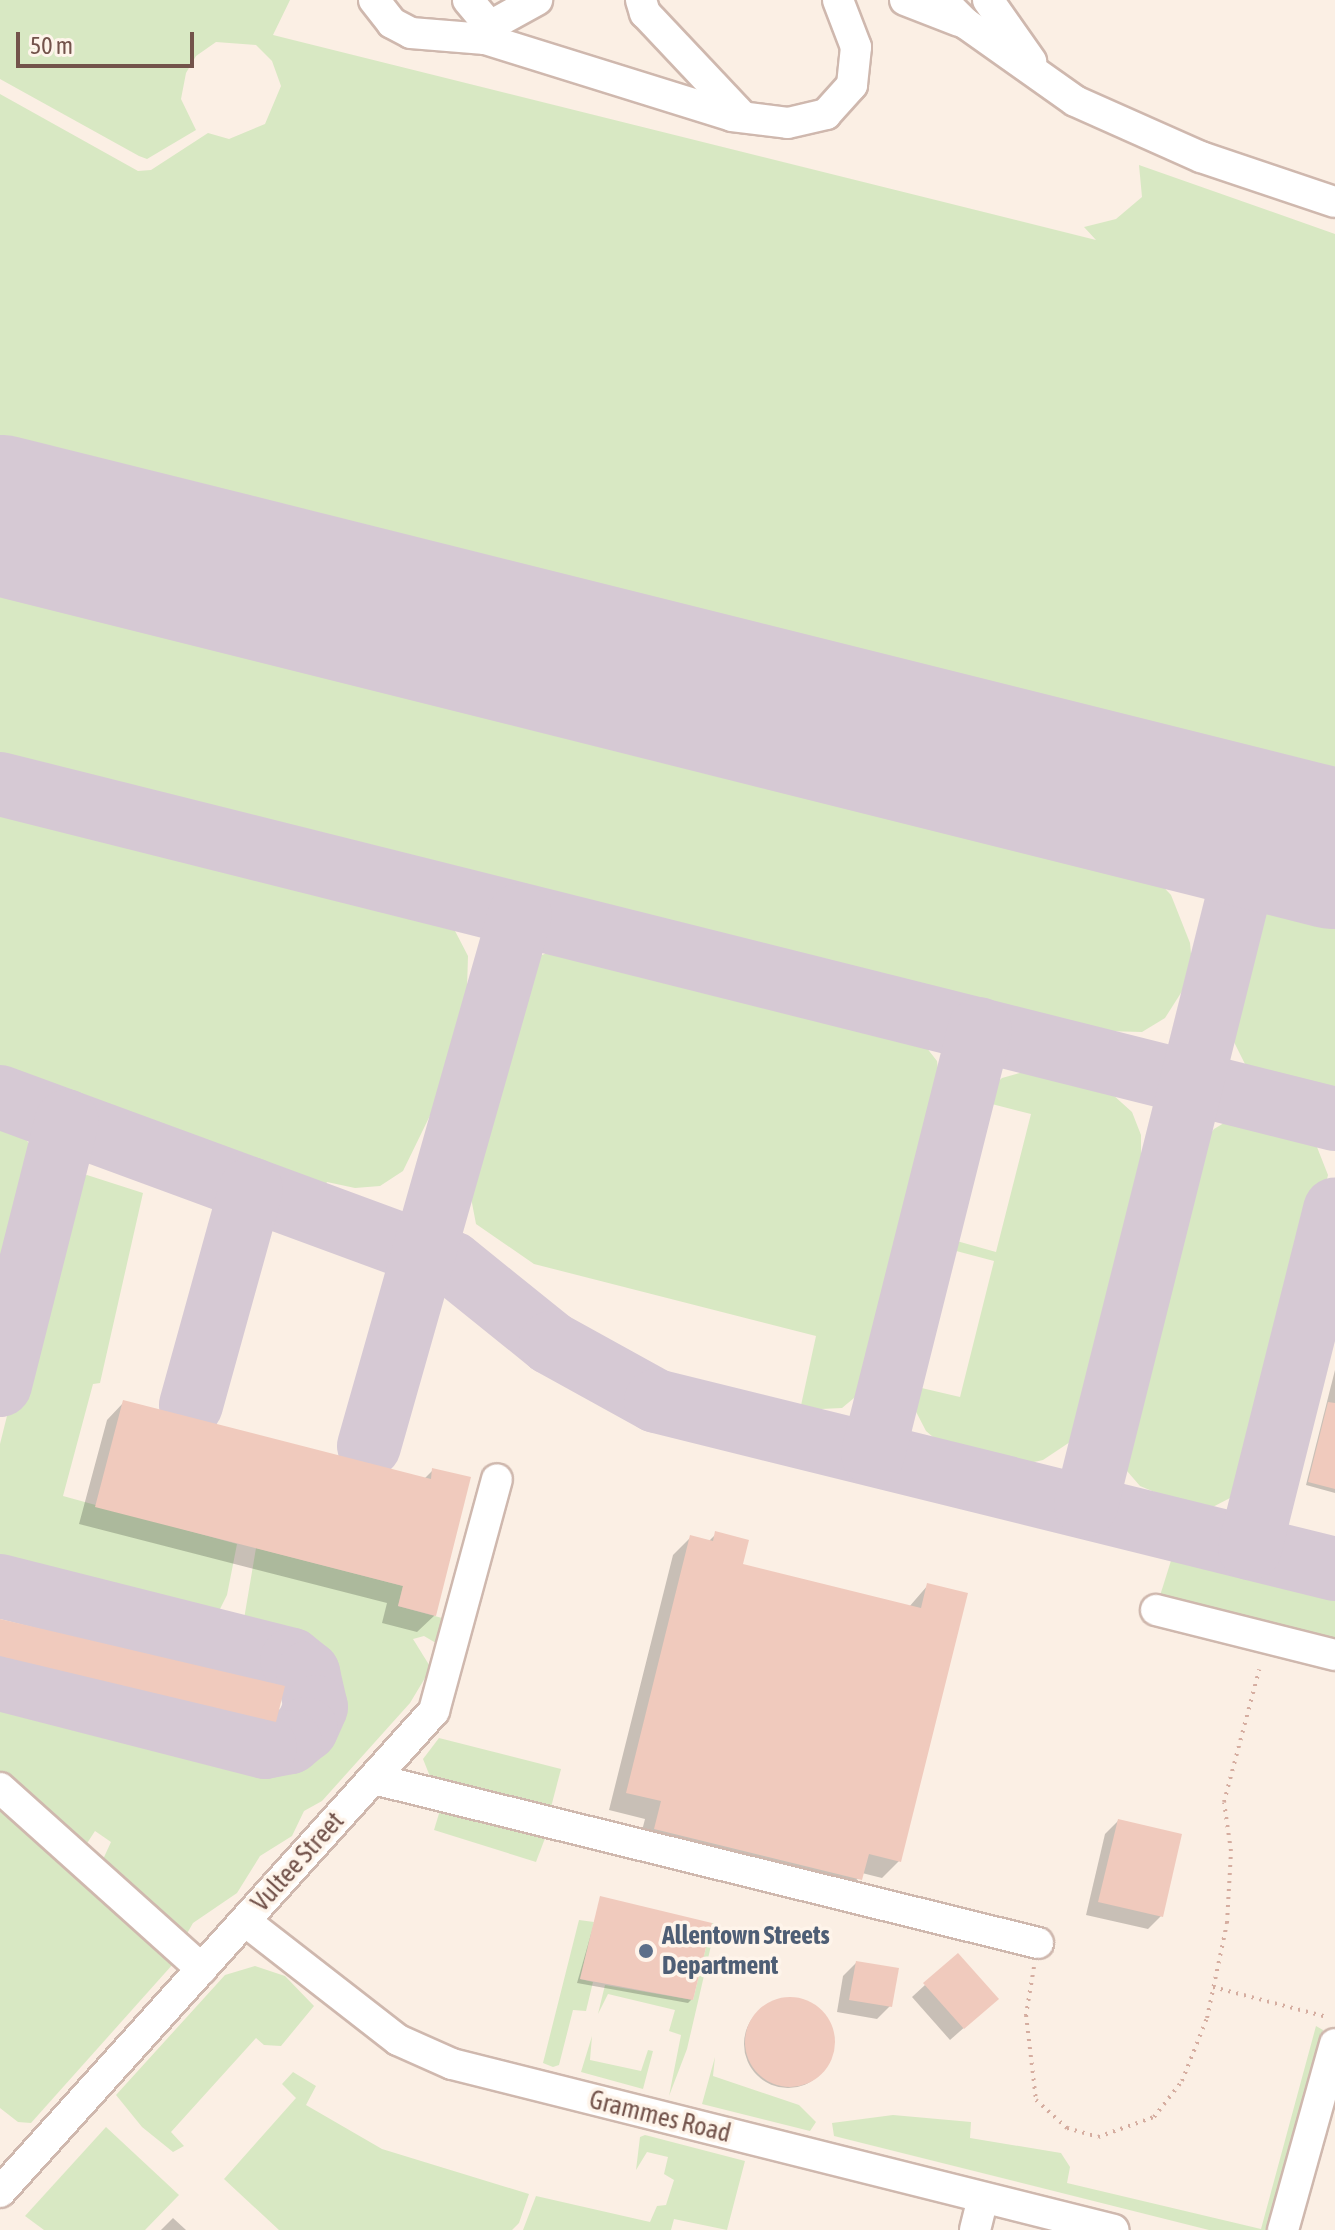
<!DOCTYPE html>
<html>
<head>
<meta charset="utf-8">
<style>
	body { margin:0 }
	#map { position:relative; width:1335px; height:2230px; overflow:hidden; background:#fbefe4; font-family:"Asap Condensed",sans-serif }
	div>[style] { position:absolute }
	.green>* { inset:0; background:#d8e8c3 }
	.shadow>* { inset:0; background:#0003 }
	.round { border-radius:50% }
	.taxiway>* { height:64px; margin:-32px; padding:0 32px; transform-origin:32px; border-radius:32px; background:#d6c9d4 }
	.runway>* { height:160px; margin:-80px; padding:0 80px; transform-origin:80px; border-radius:80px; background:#d6c9d4 }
	.building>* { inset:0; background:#f0cabd }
	.path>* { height:4px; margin-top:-2px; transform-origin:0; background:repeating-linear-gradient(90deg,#d5ada0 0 2px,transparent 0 8px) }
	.roads { filter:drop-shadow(2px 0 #cfb8ae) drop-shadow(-2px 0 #cfb8ae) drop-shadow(0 2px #cfb8ae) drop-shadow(0 -2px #cfb8ae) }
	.minor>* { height:30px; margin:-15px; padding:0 15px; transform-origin:15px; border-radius:15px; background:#fff }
	.dots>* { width:22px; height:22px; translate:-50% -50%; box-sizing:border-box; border:4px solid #fef4ea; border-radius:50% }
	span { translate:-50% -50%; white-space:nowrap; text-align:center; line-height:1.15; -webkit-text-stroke:7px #fef4ea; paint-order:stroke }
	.street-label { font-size:26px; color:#73534b }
	.service-label { font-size:26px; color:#4e5e75; font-weight:700 }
	.left { translate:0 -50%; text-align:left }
	.scale { position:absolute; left:16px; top:32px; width:178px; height:36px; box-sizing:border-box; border:4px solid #73534b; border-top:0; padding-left:10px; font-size:24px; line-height:28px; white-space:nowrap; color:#73534b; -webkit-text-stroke:6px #fef4ea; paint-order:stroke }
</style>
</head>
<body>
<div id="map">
	<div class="green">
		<div style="clip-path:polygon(0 0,290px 0,273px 35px,1096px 240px,1084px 227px,1116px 219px,1142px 197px,1139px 165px,1335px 234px,1335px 805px,0 473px,0 94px,138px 171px,151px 170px,208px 133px,229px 139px,265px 124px,281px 86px,272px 61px,256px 45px,216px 42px,196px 56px,186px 73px,181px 99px,196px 130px,147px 159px,139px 156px,0 79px)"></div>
		<div style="clip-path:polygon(0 558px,1087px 829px,1136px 858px,1171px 895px,1190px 943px,1193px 974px,1165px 1018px,1142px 1032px,1066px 1030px,0 764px)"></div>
		<div style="clip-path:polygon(0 804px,431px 912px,453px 927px,468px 956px,467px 989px,439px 1097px,403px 1171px,380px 1186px,355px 1188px,327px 1182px,323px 1189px,159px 1124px,111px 1106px,104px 1110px,0 1073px)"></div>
		<div style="clip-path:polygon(1276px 876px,1335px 890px,1335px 1095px,1262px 1077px,1246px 1066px,1229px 1032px,1249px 921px,1260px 892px)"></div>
		<div style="clip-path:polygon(568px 946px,897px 1028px,919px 1038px,937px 1061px,942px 1104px,872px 1373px,866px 1388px,842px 1408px,800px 1410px,816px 1336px,534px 1264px,476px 1224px,468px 1182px,475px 1118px,509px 985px,530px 959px)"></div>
		<div style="clip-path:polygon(1037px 1068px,1065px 1073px,1112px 1094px,1132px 1112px,1141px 1135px,1141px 1194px,1084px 1419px,1073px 1440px,1043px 1460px,1025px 1464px,940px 1443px,926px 1431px,910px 1400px,913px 1386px,960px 1397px,994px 1261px,945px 1248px,946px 1238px,996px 1252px,1031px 1114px,984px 1102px,987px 1092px,1002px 1078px)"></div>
		<div style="clip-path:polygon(1234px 1117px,1293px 1129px,1315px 1142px,1328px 1175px,1254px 1470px,1232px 1497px,1203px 1512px,1140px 1486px,1127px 1471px,1123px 1425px,1192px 1158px,1214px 1129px)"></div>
		<div style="clip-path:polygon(0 1118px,17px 1124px,35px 1154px,35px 1170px,0 1315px)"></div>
		<div style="clip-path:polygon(87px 1175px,143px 1193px,100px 1383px,93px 1384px,63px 1496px,237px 1544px,227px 1595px,210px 1629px,13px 1581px,0 1570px,0 1444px,62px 1195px,69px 1181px)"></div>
		<div style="clip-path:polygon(256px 1548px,403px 1586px,398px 1606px,442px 1618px,436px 1643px,424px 1636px,413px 1639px,431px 1668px,410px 1703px,322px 1801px,304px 1811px,292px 1836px,260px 1856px,237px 1893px,193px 1923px,185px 1937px,99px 1868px,111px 1842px,95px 1831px,82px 1851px,0 1780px,0 1691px,269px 1759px,306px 1751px,323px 1726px,338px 1663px,234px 1635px,244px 1619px)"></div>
		<div style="clip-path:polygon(1175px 1548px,1335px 1586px,1335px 1647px,1158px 1602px)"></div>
		<div style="clip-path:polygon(439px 1738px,561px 1769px,550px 1811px,431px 1779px,423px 1759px)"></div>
		<div style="clip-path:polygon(0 1798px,170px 1950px,173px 1964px,31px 2123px,18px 2122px,0 2108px)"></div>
		<div style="clip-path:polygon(441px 1807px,547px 1833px,536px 1862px,434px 1830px)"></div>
		<div style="clip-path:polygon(579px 1920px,594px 1922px,580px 1979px,593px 1982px,586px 2011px,573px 2010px,559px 2065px,553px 2067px,543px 2063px)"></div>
		<div style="clip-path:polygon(712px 1923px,716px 1924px,687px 2049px,669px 2096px,681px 2035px,669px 2031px,675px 2010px,608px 1994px,598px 2014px,605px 1985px,693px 2000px)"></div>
		<div style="clip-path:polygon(255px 1966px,285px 1976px,314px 2006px,281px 2046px,264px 2045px,256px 2038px,171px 2132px,184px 2146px,173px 2152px,142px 2127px,116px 2095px,225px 1975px)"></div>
		<div style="clip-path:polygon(1316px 2026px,1323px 2030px,1269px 2230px,1209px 2230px,834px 2136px,832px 2123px,893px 2115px,971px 2122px,970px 2138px,1061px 2153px,1070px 2167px,1067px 2183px,1261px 2229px)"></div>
		<div style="clip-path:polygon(592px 2036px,590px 2060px,641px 2071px,648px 2050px,653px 2051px,643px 2089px,581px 2072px)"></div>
		<div style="clip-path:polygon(715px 2057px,713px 2076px,799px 2105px,816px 2122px,810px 2131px,702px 2104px)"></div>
		<div style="clip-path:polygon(293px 2072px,316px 2086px,306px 2105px,382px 2149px,529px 2194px,519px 2223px,512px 2230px,279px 2230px,224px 2179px,296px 2098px,282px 2084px)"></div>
		<div style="clip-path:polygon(106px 2127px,179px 2195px,145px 2230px,44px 2230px,25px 2216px)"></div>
		<div style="clip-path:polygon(645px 2135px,745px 2161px,727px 2230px,674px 2219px,671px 2230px,523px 2230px,536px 2196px,650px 2222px,657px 2206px,666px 2205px,674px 2180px,664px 2174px,668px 2157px,647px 2152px,636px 2170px,640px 2137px)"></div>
	</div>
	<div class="shadow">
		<div style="clip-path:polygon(1335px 1370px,1335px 1493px,1306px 1485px)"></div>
		<div style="clip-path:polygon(124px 1402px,424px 1479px,433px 1470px,435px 1615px,417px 1632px,382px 1623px,387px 1603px,79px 1524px,107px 1420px)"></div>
		<div style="clip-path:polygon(716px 1534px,740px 1566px,909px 1607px,928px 1585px,899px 1861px,882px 1878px,862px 1873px,843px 1897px,638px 1846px,645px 1819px,609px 1810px,673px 1555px,690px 1538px,708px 1542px)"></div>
		<div style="clip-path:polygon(0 1621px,275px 1721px,271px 1724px,0 1660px)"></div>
		<div style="clip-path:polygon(1118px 1821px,1161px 1916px,1148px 1929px,1086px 1915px,1105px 1834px)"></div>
		<div style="clip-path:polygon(601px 1899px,692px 1999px,688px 2003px,577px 1983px)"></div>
		<div style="clip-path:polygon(856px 1963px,890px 2006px,877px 2019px,837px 2012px,843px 1976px)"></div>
		<div style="clip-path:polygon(925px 1985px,983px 2011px,950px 2040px,912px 1997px)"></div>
		<div class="round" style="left:744px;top:2000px;width:88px;height:88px"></div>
		<div style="clip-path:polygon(173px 2218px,186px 2230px,161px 2230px)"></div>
	</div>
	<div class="taxiway">
		<div style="left:0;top:784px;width:1376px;rotate:14.09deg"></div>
		<div style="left:0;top:1097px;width:482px;rotate:20.2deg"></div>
		<div style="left:452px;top:1263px;width:127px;rotate:38.9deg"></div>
		<div style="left:551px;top:1343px;width:120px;rotate:28.9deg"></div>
		<div style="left:656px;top:1401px;width:699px;rotate:13.9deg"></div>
		<div style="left:0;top:1385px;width:272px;rotate:-75.8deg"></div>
		<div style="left:191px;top:1405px;width:224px;rotate:-74.5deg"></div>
		<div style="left:369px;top:1446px;width:552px;rotate:-74.13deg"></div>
		<div style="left:873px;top:1454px;width:438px;rotate:-75.9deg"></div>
		<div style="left:1086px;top:1505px;width:697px;rotate:-75.96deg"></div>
		<div style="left:1250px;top:1548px;width:349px;rotate:-75.9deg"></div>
		<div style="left:0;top:1586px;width:301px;rotate:14.2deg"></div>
		<div style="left:292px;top:1660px;width:21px;rotate:39deg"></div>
		<div style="left:308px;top:1673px;width:35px;rotate:77deg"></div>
		<div style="left:316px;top:1707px;width:24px;rotate:114deg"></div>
		<div style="left:306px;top:1729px;width:21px;rotate:141deg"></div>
		<div style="left:290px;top:1742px;width:25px;rotate:169deg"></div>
		<div style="left:265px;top:1747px;width:274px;rotate:-165.6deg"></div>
	</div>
	<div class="runway">
		<div style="left:0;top:515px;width:1376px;rotate:14.05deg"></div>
	</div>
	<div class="building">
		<div style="clip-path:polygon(123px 1400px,431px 1479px,432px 1468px,471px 1477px,436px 1616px,398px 1606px,403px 1586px,95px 1507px)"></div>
		<div style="clip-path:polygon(1328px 1402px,1335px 1403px,1335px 1489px,1308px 1482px)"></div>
		<div style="clip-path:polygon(715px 1531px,749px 1540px,743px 1564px,921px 1608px,927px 1583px,968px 1593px,901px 1862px,869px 1854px,862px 1880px,654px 1829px,661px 1801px,626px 1793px,690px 1535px,713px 1541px)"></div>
		<div style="clip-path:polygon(0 1619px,285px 1686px,276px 1722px,0 1656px)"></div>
		<div style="clip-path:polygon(1118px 1819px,1182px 1834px,1163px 1917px,1098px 1902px)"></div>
		<div style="clip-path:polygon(600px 1896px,712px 1923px,693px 2000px,580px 1979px)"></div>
		<div style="clip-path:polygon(958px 1953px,999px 1999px,964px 2029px,923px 1983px)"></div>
		<div style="clip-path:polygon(856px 1961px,899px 1968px,892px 2007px,849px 2000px)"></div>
		<div class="round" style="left:745px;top:1997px;width:90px;height:90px"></div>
	</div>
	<div class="path">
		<div style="left:1034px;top:1967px;width:49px;rotate:99.5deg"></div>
		<div style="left:1026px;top:2015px;width:86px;rotate:83.3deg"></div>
		<div style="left:1036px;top:2100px;width:42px;rotate:42.1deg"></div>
		<div style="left:1067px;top:2128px;width:32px;rotate:16deg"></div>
		<div style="left:1098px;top:2137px;width:59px;rotate:-19.7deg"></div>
		<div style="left:1154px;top:2117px;width:46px;rotate:-52.1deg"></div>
		<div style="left:1182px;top:2081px;width:68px;rotate:-68.4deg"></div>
		<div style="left:1207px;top:2018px;width:97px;rotate:-78.1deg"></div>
		<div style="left:1227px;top:1923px;width:72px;rotate:-86.8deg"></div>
		<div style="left:1231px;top:1851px;width:49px;rotate:-98.1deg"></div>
		<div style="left:1224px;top:1802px;width:137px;rotate:-75.1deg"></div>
		<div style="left:1213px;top:1987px;width:118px;rotate:14.7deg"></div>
	</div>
	<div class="roads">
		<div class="minor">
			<div style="left:374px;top:0;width:29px;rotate:52deg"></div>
			<div style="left:392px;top:23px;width:21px;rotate:28deg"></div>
			<div style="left:411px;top:33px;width:74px;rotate:4.6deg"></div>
			<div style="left:485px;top:39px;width:259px;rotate:17.3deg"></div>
			<div style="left:732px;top:116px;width:56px;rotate:7.1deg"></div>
			<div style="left:788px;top:123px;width:39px;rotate:-13deg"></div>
			<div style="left:826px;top:114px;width:39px;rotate:-48deg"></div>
			<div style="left:852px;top:85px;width:38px;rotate:-84deg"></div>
			<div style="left:856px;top:47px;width:50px;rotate:-111deg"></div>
			<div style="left:468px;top:0;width:34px;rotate:50deg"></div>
			<div style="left:641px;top:0;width:14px;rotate:73deg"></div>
			<div style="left:645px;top:13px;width:140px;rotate:46.7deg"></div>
			<div style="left:905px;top:0;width:58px;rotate:21.3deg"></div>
			<div style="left:942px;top:0;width:33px;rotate:45deg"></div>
			<div style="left:965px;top:23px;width:135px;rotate:35.3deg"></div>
			<div style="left:1075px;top:101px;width:138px;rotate:24deg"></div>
			<div style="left:1201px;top:157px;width:141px;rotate:18.6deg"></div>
			<div style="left:988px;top:0;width:75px;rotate:54.8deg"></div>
			<div style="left:485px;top:39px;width:14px;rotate:-69deg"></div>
			<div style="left:490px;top:26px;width:54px;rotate:-29deg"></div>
			<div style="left:1156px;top:1610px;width:185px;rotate:14.1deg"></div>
			<div style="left:374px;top:1779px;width:684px;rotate:13.87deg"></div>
			<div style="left:0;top:1788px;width:271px;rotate:41.9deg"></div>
			<div style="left:245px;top:1921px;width:194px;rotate:37.9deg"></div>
			<div style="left:398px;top:2040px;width:59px;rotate:24deg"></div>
			<div style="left:452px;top:2064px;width:682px;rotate:14.08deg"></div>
			<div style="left:0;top:2192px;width:648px;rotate:-47.94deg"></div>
			<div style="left:434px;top:1711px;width:240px;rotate:-74.8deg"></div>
			<div style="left:975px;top:2230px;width:32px;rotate:-76deg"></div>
			<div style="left:1283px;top:2230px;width:193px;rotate:-74.4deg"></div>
		</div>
	</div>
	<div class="dots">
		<div style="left:646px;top:1951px;background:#5c6f8a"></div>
	</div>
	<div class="street-label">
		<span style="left:298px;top:1862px;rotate:-48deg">Vultee Street</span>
		<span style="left:660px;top:2117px;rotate:14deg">Grammes Road</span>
	</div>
	<div class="service-label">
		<span class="left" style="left:662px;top:1951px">Allentown Streets<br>Department</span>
	</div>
	<div class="scale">50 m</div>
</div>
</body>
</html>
